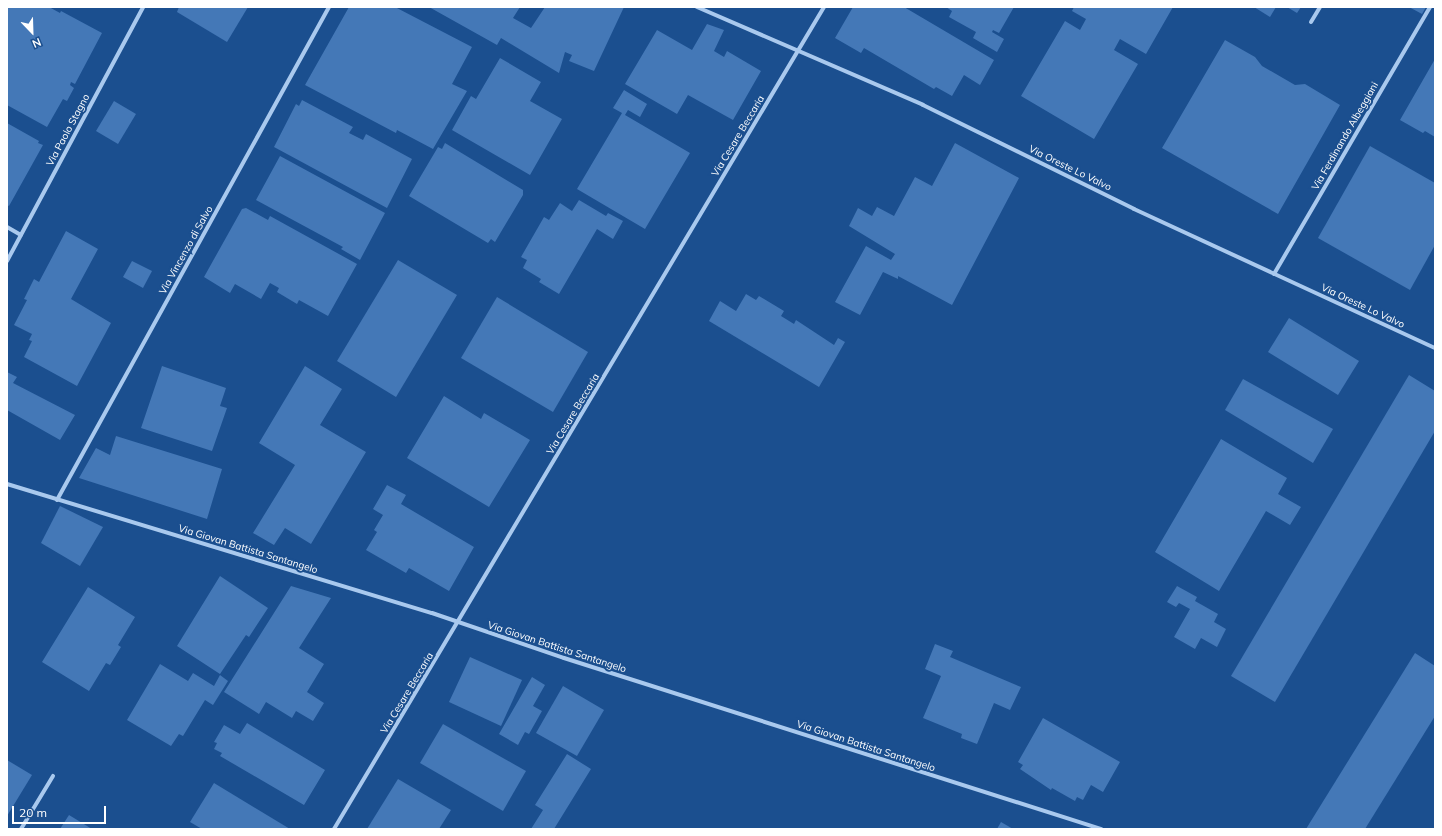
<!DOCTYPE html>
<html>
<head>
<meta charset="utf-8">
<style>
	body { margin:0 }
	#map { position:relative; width:1442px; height:836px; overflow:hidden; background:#1b4f8f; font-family:Mulish,sans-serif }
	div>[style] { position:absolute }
	.building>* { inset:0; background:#4478b7 }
	.street>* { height:4px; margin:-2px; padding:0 2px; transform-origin:2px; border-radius:2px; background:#a9c9ee }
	span { translate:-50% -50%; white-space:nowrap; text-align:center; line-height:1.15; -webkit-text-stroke:4px #1b4f8f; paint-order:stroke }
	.street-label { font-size:10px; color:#fff }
	.frame { position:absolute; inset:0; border:8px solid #fff; pointer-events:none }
	.north { position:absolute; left:12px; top:12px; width:40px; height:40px; -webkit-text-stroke:3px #1b4f8f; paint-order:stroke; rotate:157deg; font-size:11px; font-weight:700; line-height:16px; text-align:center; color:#fff }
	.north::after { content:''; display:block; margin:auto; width:14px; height:18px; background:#fff; clip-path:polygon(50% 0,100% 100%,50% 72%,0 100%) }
	.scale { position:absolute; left:12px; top:806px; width:94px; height:18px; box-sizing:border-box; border:2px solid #fff; border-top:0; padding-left:5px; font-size:12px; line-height:14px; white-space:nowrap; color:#fff; -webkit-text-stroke:3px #1b4f8f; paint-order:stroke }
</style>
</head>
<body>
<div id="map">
	<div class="building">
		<div style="clip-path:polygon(7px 7px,49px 7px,60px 13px,61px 11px,102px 33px,75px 84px,71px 82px,70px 85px,74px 88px,67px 101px,63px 99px,47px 127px,7px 105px)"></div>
		<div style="clip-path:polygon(179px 7px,248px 7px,227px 42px,177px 12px)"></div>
		<div style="clip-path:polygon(349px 7px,395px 7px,472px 47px,452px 84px,467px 91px,433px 149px,397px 130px,396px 133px,305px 85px)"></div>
		<div style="clip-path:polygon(429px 7px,520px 7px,513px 18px,531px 28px,545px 7px,624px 7px,594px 71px,569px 61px,572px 55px,565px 52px,559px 73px,501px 38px,497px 45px)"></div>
		<div style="clip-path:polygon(853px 7px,904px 7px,994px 60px,980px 85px,964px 75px,952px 96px,936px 87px,934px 89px,864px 48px,861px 53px,835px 38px)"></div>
		<div style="clip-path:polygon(946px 7px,1014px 7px,999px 33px,993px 30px,992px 32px,1004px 39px,997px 52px,973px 38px,976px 32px,949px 17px,952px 11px)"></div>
		<div style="clip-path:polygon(1074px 7px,1173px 7px,1146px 54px,1120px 39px,1114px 50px,1138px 64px,1094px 139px,1021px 96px,1065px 21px,1080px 30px,1086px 19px,1072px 11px)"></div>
		<div style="clip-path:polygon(1254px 7px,1276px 7px,1270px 17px)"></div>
		<div style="clip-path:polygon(1287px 7px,1301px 7px,1297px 13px)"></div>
		<div style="clip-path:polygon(1409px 7px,1426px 7px,1422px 14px)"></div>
		<div style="clip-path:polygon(707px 24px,724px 30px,714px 51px,724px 57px,727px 51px,761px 71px,733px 120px,688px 95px,677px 114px,625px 84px,657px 30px,692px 50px)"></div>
		<div style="clip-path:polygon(1225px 40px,1255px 57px,1262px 66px,1295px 85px,1305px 84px,1340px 105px,1278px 214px,1162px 148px)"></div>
		<div style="clip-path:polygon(500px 58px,541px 82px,530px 101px,562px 119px,530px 175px,452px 130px,471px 96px,476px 99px)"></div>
		<div style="clip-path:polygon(1435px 59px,1435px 137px,1425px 131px,1423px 133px,1400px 120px)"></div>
		<div style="clip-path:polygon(624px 90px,647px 104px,640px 117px,628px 110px,625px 115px,690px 153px,645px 229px,577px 189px,622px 113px,613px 108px)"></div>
		<div style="clip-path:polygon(302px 100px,353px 127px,349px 133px,363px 140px,366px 134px,412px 159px,387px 208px,274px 147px,296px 104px,299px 106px)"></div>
		<div style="clip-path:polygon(114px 101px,136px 114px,118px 144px,96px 131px)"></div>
		<div style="clip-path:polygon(7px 123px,39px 141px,38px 143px,43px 145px,9px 206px,7px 205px)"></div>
		<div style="clip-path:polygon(445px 143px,523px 190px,523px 195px,495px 242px,491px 239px,488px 243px,409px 196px,438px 147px,442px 149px)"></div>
		<div style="clip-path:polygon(955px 143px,1019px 178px,952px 305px,898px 276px,898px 279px,883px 272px,860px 315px,835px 302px,866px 246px,891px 260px,895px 254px,849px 226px,858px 208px,872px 216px,877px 207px,894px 216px,915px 177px,932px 186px)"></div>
		<div style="clip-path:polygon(1370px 146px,1435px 183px,1435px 245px,1410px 290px,1318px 238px)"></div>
		<div style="clip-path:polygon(280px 156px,385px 213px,360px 260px,341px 249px,343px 247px,256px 200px)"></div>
		<div style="clip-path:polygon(579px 200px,606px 216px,608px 213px,623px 221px,613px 239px,597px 229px,559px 294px,539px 282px,541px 279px,523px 268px,527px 260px,521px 257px,544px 217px,549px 220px,560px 203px,572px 211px)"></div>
		<div style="clip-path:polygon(246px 208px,268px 220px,270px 216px,357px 264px,328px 316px,299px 300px,297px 304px,277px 292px,279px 288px,270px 283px,261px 299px,235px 284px,230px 293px,204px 277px,242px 209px)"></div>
		<div style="clip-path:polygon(66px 231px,98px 249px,71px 299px,111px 323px,77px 386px,24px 357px,32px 341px,29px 340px,32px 334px,14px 325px,27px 300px,24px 299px,34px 279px,39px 282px)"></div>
		<div style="clip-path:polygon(398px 260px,457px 295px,396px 397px,337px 361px)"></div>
		<div style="clip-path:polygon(132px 261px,152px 271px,143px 288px,123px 277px)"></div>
		<div style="clip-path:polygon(746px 294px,756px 300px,759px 296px,784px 311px,781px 316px,794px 324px,796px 320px,834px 345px,838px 338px,845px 342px,819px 387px,709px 321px,720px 301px,736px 311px)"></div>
		<div style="clip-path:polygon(497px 297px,588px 352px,553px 412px,461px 358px)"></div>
		<div style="clip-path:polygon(1289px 318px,1359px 361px,1338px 395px,1268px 352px)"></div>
		<div style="clip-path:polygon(162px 366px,226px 388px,220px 406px,227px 408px,212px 451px,141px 428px)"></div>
		<div style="clip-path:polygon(305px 366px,342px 389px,320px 425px,366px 452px,311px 544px,285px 528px,274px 545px,253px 533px,295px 465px,259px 443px)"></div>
		<div style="clip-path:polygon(7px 372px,17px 377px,13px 383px,75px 415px,60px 440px,7px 410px)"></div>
		<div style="clip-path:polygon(1409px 375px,1435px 391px,1435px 431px,1275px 702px,1231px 676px)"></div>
		<div style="clip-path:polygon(1243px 379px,1333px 429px,1313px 463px,1225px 410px)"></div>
		<div style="clip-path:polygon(444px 396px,481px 419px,484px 413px,530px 440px,489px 507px,407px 458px)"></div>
		<div style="clip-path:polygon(116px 436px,222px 469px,207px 519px,79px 478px,96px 448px,110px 455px)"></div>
		<div style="clip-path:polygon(1221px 439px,1287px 478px,1278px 494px,1301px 507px,1290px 525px,1266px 511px,1219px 591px,1155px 552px)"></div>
		<div style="clip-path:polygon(387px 485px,406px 495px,401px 504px,474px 547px,449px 591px,409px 568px,406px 573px,366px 550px,377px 532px,374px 530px,383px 515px,373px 509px)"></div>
		<div style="clip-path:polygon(60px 506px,103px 527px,80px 566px,41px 543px)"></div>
		<div style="clip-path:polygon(220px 576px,268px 608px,249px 637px,246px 635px,220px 674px,177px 646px)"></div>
		<div style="clip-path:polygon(291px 586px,331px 598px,299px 648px,324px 664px,307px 692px,324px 703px,313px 721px,296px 711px,292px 718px,266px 702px,259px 714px,224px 692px)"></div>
		<div style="clip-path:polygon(1177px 586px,1197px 597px,1195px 601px,1218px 614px,1214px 622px,1226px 629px,1217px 647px,1201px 638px,1195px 649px,1174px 637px,1190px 609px,1179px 603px,1176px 607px,1167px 602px)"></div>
		<div style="clip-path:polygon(88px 587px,135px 617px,118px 645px,121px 647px,110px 665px,106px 663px,89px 691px,42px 662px)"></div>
		<div style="clip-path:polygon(935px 644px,953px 651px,950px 657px,1021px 687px,1010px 710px,994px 703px,977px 744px,961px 738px,962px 734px,923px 718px,941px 676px,925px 669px)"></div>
		<div style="clip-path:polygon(1415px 653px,1435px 666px,1435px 716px,1365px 829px,1306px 829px)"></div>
		<div style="clip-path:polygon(470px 657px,522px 680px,501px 726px,449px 702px)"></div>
		<div style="clip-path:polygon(160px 664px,188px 681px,193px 673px,214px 686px,220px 675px,228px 681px,213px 705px,205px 700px,183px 736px,179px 734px,171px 746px,127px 720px)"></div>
		<div style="clip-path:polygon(532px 677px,545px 685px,533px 706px,542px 711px,529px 734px,525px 732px,518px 745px,499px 734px)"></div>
		<div style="clip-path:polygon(563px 686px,604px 710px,577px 756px,536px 733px)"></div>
		<div style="clip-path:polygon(1043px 718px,1120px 762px,1103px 792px,1091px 785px,1083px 800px,1077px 797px,1075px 801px,1052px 788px,1051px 790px,1020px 769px,1023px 765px,1018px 762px)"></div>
		<div style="clip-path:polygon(247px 723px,325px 770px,304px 805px,220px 756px,222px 753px,214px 749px,217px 743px,214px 742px,224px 725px,240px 734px)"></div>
		<div style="clip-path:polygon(443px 724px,526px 771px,503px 811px,420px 763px)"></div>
		<div style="clip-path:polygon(567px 754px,591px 769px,554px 829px,531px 829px,543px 810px,535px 805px)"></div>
		<div style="clip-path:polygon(7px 760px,32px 775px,7px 816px)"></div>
		<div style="clip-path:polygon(398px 779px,451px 810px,439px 829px,367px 829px)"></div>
		<div style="clip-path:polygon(214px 783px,290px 829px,202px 829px,190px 822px)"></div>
		<div style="clip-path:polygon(69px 815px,92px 829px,60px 829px)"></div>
		<div style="clip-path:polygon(1001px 822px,1013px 829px,997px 829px)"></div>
	</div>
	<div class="street">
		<div style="left:697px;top:7px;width:246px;rotate:23.4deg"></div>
		<div style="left:923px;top:105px;width:235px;rotate:26.2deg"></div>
		<div style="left:1134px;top:209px;width:332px;rotate:24.8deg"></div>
		<div style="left:1311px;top:22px;width:17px;rotate:-59deg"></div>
		<div style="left:7px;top:227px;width:16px;rotate:30deg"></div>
		<div style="left:7px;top:261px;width:288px;rotate:-61.8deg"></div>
		<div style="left:1274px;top:274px;width:309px;rotate:-59.7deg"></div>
		<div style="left:7px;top:484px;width:444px;rotate:16.9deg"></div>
		<div style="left:432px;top:613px;width:139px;rotate:18.8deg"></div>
		<div style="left:564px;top:658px;width:564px;rotate:17.66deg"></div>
		<div style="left:57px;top:500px;width:563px;rotate:-61.11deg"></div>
		<div style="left:21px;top:829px;width:62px;rotate:-58.9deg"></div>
		<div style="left:334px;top:829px;width:957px;rotate:-59.2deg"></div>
	</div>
	<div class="street-label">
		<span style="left:68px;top:130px;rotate:-62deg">Via Paolo Stagno</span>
		<span style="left:738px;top:136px;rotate:-59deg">Via Cesare Beccaria</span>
		<span style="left:1345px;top:136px;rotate:-60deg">Via Ferdinando Albeggiani</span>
		<span style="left:1070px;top:168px;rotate:26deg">Via Oreste Lo Valvo</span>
		<span style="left:186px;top:250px;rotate:-61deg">Via Vincenzo di Salvo</span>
		<span style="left:1363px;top:306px;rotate:25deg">Via Oreste Lo Valvo</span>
		<span style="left:573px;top:414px;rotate:-59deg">Via Cesare Beccaria</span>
		<span style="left:248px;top:549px;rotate:17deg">Via Giovan Battista Santangelo</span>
		<span style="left:557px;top:647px;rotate:18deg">Via Giovan Battista Santangelo</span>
		<span style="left:407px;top:693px;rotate:-59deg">Via Cesare Beccaria</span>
		<span style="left:866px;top:746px;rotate:18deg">Via Giovan Battista Santangelo</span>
	</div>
	<div class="frame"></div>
	<div class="north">N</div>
	<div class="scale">20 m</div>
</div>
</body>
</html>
